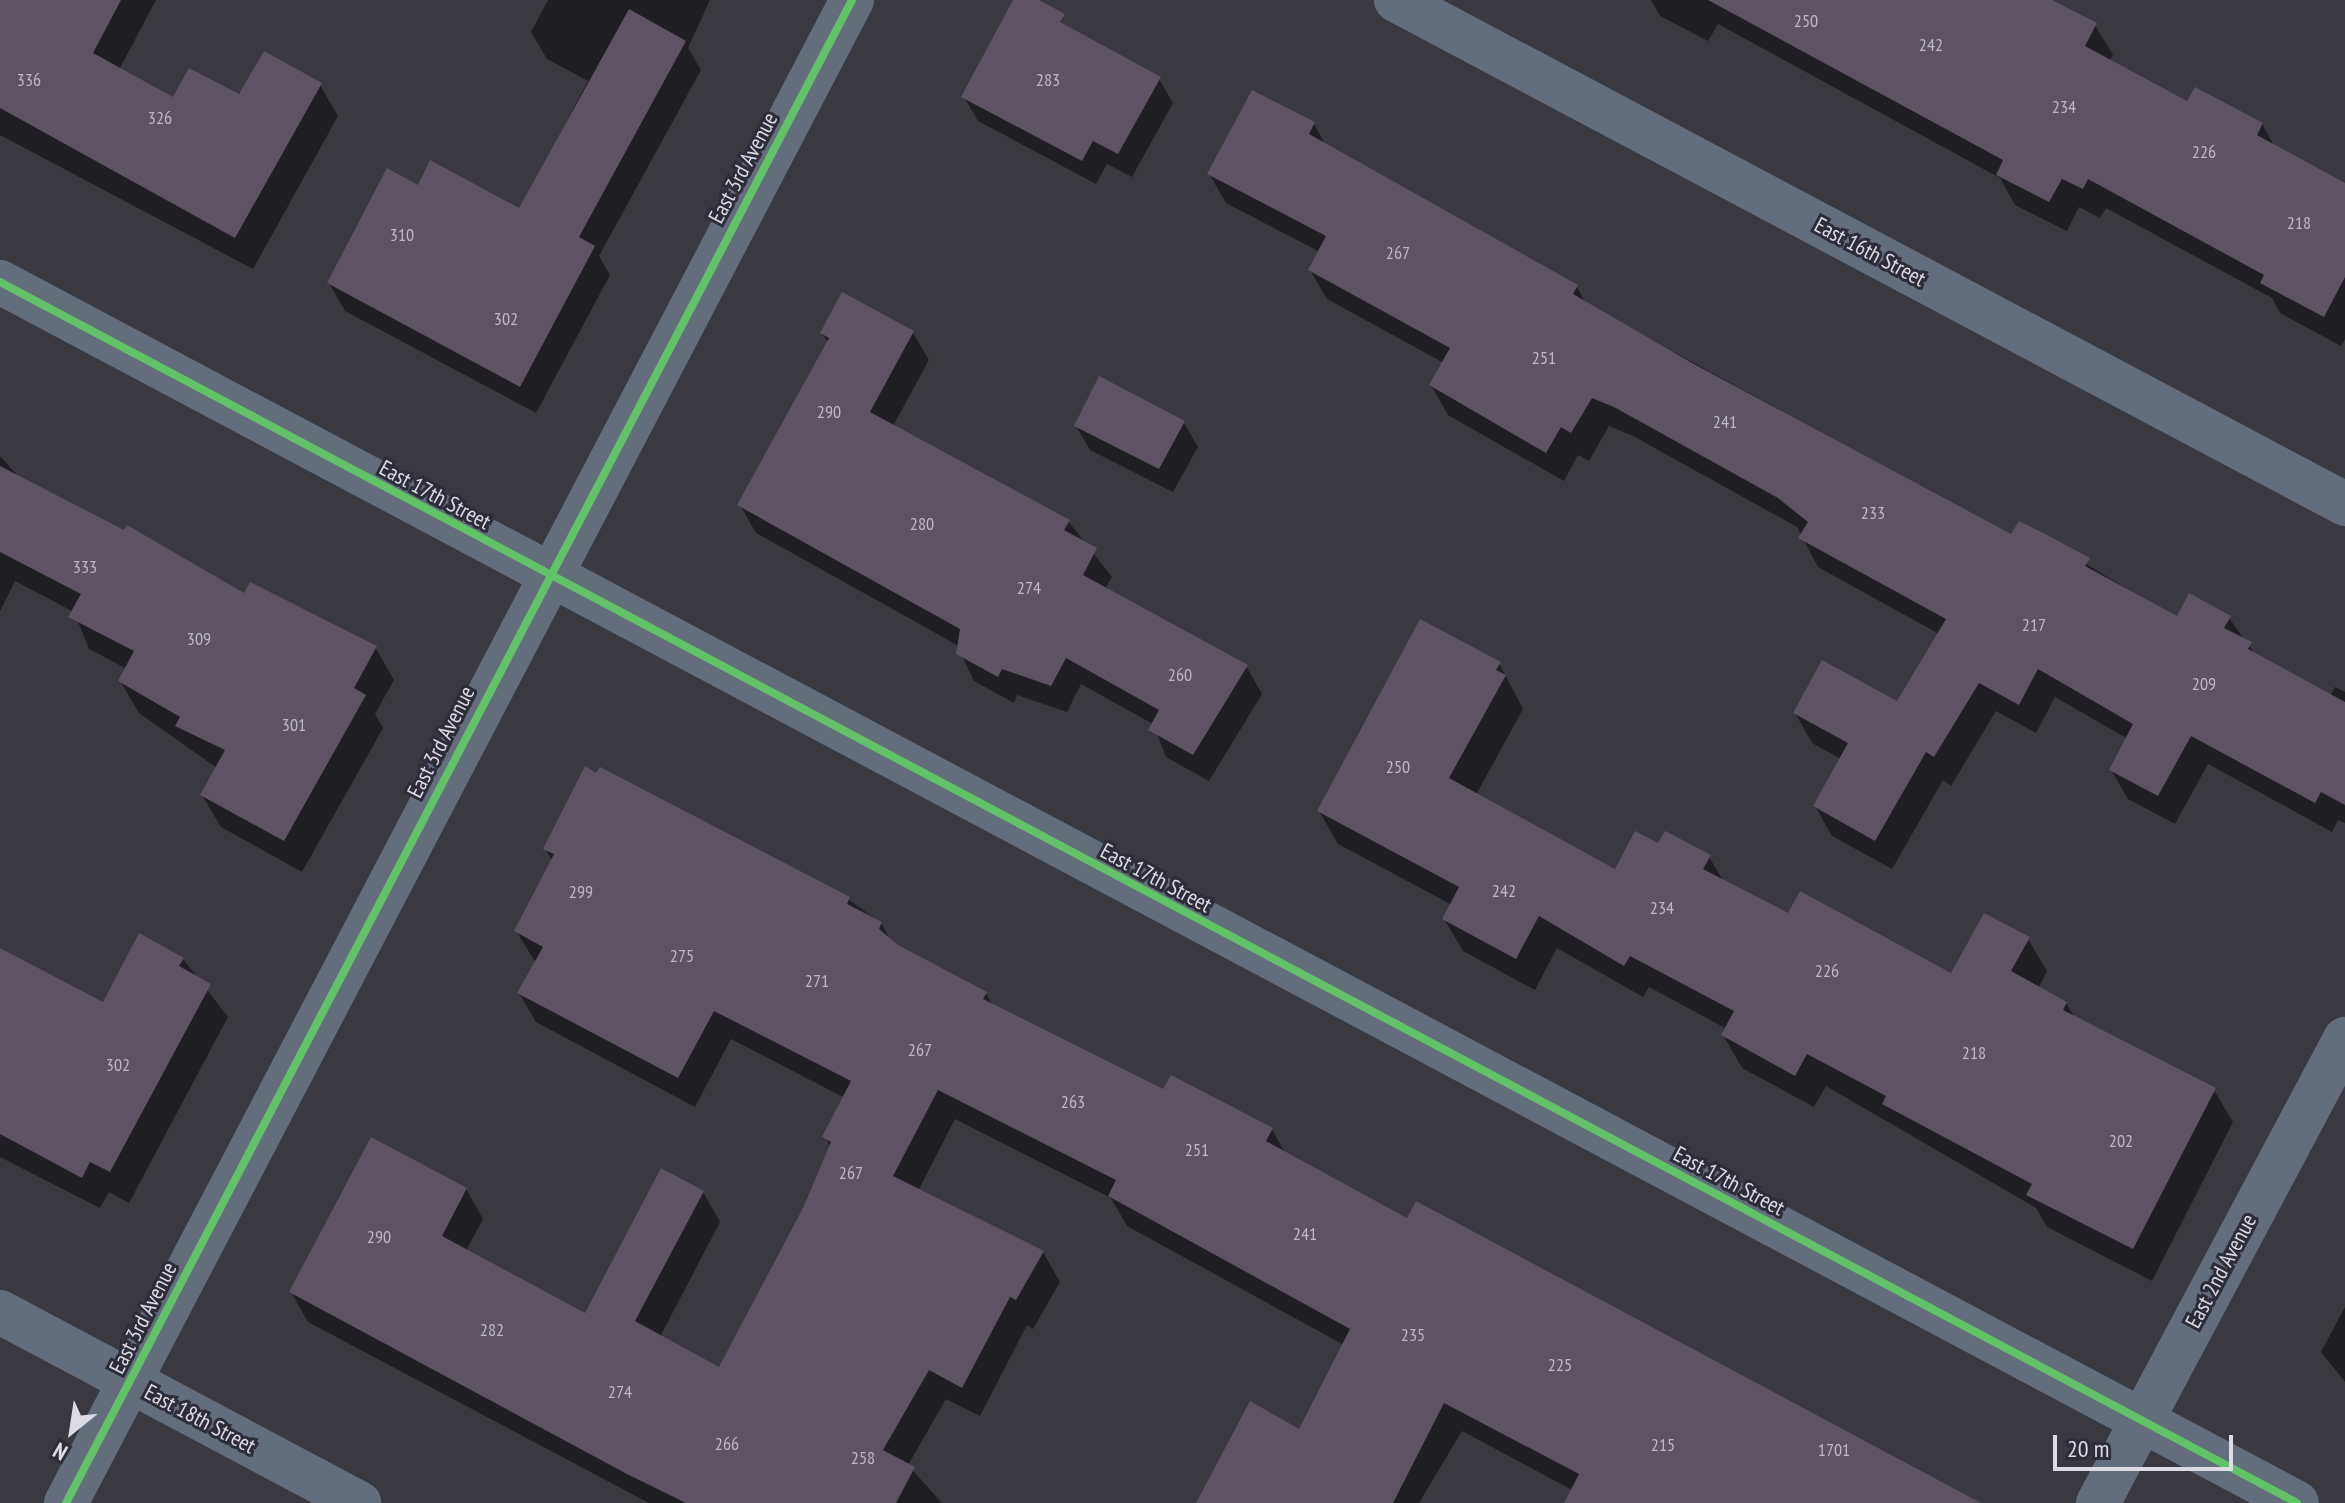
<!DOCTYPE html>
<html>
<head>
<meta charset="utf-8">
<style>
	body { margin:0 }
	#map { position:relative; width:2345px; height:1503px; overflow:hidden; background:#3a3940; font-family:"PT Sans Narrow",sans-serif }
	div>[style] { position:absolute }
	.shadow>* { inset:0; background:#0007 }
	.building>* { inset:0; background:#5e5363 }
	.minor>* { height:44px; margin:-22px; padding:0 22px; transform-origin:22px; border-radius:22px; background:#646d7c }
	.tertiary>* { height:44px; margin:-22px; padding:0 22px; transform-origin:22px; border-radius:22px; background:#646d7c }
	.cycleway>* { height:8px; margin:-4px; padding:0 4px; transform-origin:4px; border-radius:4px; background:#61c268 }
	span { translate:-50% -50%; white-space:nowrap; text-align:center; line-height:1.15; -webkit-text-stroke:6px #2d2c38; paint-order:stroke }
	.number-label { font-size:18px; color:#bdbac4 }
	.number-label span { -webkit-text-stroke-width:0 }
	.street-label { font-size:22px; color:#dddce5 }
	.north { position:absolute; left:32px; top:1391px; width:80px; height:80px; -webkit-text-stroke:6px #2d2c38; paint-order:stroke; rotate:210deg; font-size:22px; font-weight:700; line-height:32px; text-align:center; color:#dddce5 }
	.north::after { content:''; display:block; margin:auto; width:28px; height:36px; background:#dddce5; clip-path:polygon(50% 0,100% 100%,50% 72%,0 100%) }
	.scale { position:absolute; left:2053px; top:1435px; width:180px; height:36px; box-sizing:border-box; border:4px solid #dddce5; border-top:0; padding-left:10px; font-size:24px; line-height:28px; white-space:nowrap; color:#dddce5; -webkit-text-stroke:6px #2d2c38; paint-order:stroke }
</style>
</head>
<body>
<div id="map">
	<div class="shadow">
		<div style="clip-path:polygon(0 0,156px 0,119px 70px,174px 100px,320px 85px,338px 116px,253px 269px,0 135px)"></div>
		<div style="clip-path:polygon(548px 0,710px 0,688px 48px,701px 70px,599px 256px,610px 275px,536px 413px,345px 311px,329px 283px,419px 187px,520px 210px,588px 81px,547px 59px,531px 32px)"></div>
		<div style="clip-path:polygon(1651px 0,2047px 0,2095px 25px,2113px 55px,2109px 61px,2188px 104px,2262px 124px,2275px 147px,2345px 185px,2345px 339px,2341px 346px,2280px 313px,2272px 298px,2106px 208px,2100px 218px,2079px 207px,2067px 231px,2015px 205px,2000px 178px,1718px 24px,1708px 41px,1660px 16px)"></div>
		<div style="clip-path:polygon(1159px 79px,1173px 103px,1132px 177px,1107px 164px,1096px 184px,978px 121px,964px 97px)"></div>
		<div style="clip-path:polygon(1314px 124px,1326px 146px,1577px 287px,1586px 304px,2012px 537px,2020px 524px,2177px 619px,2229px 618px,2257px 657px,2330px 696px,2335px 687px,2345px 692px,2345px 823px,2338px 820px,2332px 832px,2208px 764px,2175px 824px,2128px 799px,2111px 770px,2128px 739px,2055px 697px,2036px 733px,1996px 711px,1951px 786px,1943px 780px,1892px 869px,1832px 836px,1815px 806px,1841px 759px,1812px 743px,1795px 713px,1898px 703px,1939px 634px,1818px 567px,1797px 527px,1633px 436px,1609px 426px,1589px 461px,1578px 455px,1564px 481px,1448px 415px,1431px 385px,1444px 363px,1327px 299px,1310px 270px,1320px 252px,1226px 203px,1209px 174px)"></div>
		<div style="clip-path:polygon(822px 333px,913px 333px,929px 360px,893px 426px,1068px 521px,1112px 577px,1105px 589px,1246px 666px,1262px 694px,1209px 781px,1166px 757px,1153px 724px,1081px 684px,1067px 712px,1017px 695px,1014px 703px,974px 681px,957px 645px,756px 533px,740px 505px,828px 343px)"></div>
		<div style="clip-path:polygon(1184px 423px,1198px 447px,1173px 492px,1090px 450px,1076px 426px)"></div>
		<div style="clip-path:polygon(0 456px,20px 478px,245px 595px,375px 647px,394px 680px,375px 714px,383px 728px,302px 872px,221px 827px,202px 795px,217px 768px,139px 713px,120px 681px,127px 669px,89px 649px,74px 612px,15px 581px,0 611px)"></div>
		<div style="clip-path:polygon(1499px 663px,1523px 709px,1476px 795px,1616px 872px,1658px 846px,1709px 857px,1724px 882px,1789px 916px,1952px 976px,2028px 939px,2047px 971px,2039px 987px,2066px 1003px,2075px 1018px,2214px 1090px,2233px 1122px,2152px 1281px,2047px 1227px,2036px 1208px,1826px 1086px,1814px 1107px,1742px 1068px,1723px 1035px,1727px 1029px,1649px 987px,1643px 997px,1557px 948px,1535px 990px,1463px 951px,1444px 919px,1452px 905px,1338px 844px,1319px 811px)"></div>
		<div style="clip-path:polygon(545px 848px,848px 899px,881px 923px,892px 943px,986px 993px,993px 1006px,1164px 1092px,1272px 1129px,1286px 1155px,1952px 1503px,1568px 1503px,1574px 1491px,1462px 1431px,1419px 1503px,1204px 1503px,1299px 1432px,1344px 1345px,1127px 1226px,1111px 1198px,955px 1119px,918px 1191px,1043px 1252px,1060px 1282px,1033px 1329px,1027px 1325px,980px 1416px,946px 1399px,908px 1465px,942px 1503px,649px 1503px,308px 1322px,291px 1292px,466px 1189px,483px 1219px,466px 1251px,586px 1315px,703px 1192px,720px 1222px,660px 1337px,720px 1370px,805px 1209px,831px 1148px,825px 1137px,845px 1098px,731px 1039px,695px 1107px,536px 1022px,519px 993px,536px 963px,516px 931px,552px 861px)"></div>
		<div style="clip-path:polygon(0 951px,104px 1004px,183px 959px,228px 1017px,129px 1203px,109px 1192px,100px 1208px,0 1157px)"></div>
		<div style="clip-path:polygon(2345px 1307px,2345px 1382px,2321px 1352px)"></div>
	</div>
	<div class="building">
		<div style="clip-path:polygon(0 0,121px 0,93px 53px,173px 97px,189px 68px,239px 94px,264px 51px,322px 83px,235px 238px,0 108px)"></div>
		<div style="clip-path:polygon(1013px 0,1039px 0,1065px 14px,1060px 22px,1161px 77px,1118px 154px,1093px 141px,1082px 161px,961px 97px)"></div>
		<div style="clip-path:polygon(1708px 0,2052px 0,2097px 23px,2085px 46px,2187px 101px,2195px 87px,2263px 123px,2257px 135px,2345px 183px,2345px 277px,2324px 317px,2260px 283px,2264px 275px,2088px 179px,2083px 189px,2062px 179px,2049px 202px,1996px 175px,2003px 160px)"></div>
		<div style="clip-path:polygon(629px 9px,686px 41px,579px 237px,595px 246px,520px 387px,327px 283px,387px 168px,418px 185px,430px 160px,519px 208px)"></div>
		<div style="clip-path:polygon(1252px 90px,1315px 122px,1309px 134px,1578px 285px,1573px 294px,1692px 363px,2011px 534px,2019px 521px,2045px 534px,2090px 558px,2085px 566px,2177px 616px,2189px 593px,2231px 616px,2224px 628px,2252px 642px,2248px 649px,2345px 702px,2345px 805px,2321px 792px,2315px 803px,2191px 736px,2158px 796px,2109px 770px,2133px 724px,2038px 669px,2019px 705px,1979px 683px,1934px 757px,1926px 752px,1875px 841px,1813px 806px,1848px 743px,1793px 713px,1822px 660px,1897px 701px,1946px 619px,1798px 538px,1808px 522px,1778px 498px,1614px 407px,1592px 398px,1571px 433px,1561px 427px,1546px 453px,1429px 385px,1450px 348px,1308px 270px,1326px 236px,1207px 174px)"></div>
		<div style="clip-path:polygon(842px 292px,914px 331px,870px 412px,1070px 520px,1064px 530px,1097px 548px,1083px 575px,1248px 665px,1193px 755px,1148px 730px,1159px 710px,1066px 658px,1051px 686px,1002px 669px,998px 677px,956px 654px,960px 629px,737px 505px,829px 338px,820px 333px)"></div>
		<div style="clip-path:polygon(1099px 376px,1185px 421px,1159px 469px,1074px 426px)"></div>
		<div style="clip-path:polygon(0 466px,124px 530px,127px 525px,244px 593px,250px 582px,377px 646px,354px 688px,366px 695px,284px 841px,200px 795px,225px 750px,175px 726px,180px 717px,118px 681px,134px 651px,68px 617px,81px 594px,0 552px)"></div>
		<div style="clip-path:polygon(1420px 619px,1501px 662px,1496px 670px,1506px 675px,1449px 778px,1615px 869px,1635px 831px,1658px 843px,1665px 831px,1711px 855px,1703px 869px,1788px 913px,1800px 891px,1951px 973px,1984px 913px,2030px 937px,2011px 971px,2067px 1002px,2063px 1010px,2216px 1088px,2133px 1249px,2026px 1195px,2032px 1184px,1882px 1104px,1886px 1096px,1807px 1054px,1795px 1076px,1721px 1035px,1734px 1011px,1630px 956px,1624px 966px,1539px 916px,1516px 959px,1442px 919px,1459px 887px,1317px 811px)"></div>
		<div style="clip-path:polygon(585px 766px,596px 773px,600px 767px,850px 897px,847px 904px,882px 922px,879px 929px,898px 945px,987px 992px,983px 999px,1163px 1089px,1171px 1075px,1273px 1128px,1266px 1141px,1407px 1218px,1416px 1201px,1981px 1503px,1564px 1503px,1579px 1474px,1444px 1403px,1393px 1503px,1196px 1503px,1250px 1401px,1299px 1429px,1350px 1329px,1108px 1196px,1116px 1180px,938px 1090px,893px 1176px,1044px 1251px,1016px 1300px,1010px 1297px,962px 1388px,929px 1370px,883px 1450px,915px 1467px,896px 1503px,686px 1503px,627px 1474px,289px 1292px,371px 1137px,467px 1188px,442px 1236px,585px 1313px,661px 1168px,704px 1191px,635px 1321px,719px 1367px,803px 1208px,831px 1142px,822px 1137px,851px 1081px,714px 1011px,678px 1078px,517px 993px,543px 947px,514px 931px,554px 854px,543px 849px)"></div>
		<div style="clip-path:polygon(139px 933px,184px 958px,179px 966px,211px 984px,110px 1172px,90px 1162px,82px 1178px,0 1134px,0 948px,103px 1002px)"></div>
	</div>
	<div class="minor">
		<div style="left:1396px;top:0;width:1075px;rotate:27.97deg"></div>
		<div style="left:0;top:1312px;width:407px;rotate:28deg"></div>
		<div style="left:66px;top:1503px;width:1696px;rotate:-62.39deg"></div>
		<div style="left:2098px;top:1503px;width:526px;rotate:-61.97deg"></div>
	</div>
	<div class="tertiary">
		<div style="left:0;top:282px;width:2601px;rotate:27.99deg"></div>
	</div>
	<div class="cycleway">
		<div style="left:0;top:282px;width:2601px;rotate:27.99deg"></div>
		<div style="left:66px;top:1503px;width:1696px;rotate:-62.39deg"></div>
	</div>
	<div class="number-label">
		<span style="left:1806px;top:21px">250</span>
		<span style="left:1931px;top:45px">242</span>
		<span style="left:29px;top:80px">336</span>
		<span style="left:1048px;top:80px">283</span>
		<span style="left:2064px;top:107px">234</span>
		<span style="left:160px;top:118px">326</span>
		<span style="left:2204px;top:152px">226</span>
		<span style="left:2299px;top:223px">218</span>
		<span style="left:402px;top:235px">310</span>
		<span style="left:1398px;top:253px">267</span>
		<span style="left:506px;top:319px">302</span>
		<span style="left:1544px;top:358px">251</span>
		<span style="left:829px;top:412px">290</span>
		<span style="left:1725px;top:422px">241</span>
		<span style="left:1873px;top:513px">233</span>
		<span style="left:922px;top:524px">280</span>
		<span style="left:85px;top:567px">333</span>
		<span style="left:1029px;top:588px">274</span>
		<span style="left:2034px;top:625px">217</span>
		<span style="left:199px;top:639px">309</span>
		<span style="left:1180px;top:675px">260</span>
		<span style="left:2204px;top:684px">209</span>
		<span style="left:294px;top:725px">301</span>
		<span style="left:1398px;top:767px">250</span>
		<span style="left:1504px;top:891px">242</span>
		<span style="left:581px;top:892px">299</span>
		<span style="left:1662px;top:908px">234</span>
		<span style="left:682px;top:956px">275</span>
		<span style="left:1827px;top:971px">226</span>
		<span style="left:817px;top:981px">271</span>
		<span style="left:920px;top:1050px">267</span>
		<span style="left:1974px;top:1053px">218</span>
		<span style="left:118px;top:1065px">302</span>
		<span style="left:1073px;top:1102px">263</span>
		<span style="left:2121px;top:1141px">202</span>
		<span style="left:1197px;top:1150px">251</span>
		<span style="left:851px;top:1173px">267</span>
		<span style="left:1305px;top:1234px">241</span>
		<span style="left:379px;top:1237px">290</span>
		<span style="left:492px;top:1330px">282</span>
		<span style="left:1413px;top:1335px">235</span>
		<span style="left:1560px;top:1365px">225</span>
		<span style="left:620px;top:1392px">274</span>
		<span style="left:727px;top:1444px">266</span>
		<span style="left:1663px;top:1445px">215</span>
		<span style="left:1834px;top:1450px">1701</span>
		<span style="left:863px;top:1458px">258</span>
	</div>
	<div class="street-label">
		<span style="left:743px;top:168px;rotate:-62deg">East 3rd Avenue</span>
		<span style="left:1870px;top:252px;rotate:28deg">East 16th Street</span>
		<span style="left:435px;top:495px;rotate:28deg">East 17th Street</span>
		<span style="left:441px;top:742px;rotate:-63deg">East 3rd Avenue</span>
		<span style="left:1156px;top:878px;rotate:28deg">East 17th Street</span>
		<span style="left:1729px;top:1181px;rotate:28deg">East 17th Street</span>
		<span style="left:2221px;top:1271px;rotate:-62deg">East 2nd Avenue</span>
		<span style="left:143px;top:1318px;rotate:-63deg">East 3rd Avenue</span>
		<span style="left:200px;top:1419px;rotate:28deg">East 18th Street</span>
	</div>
	<div class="north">N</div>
	<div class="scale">20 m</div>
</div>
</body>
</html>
